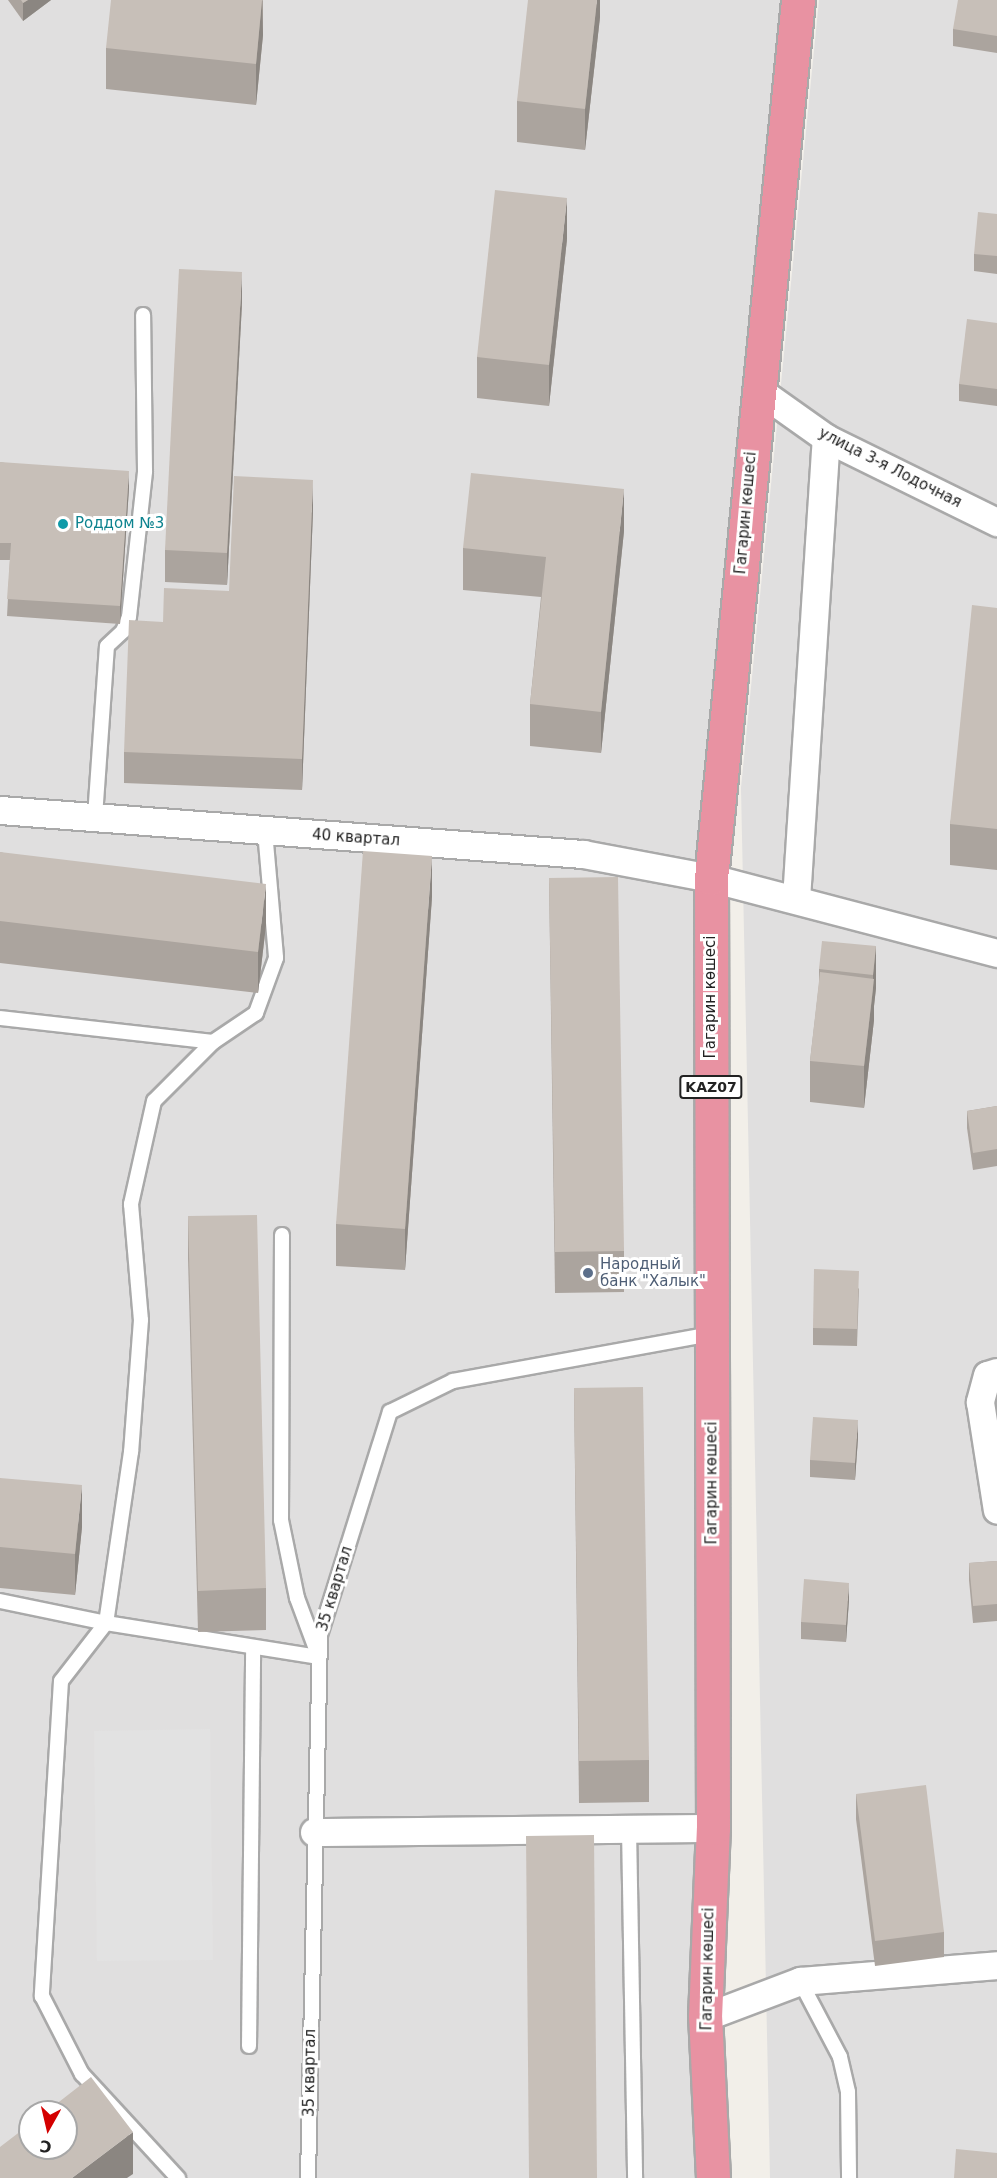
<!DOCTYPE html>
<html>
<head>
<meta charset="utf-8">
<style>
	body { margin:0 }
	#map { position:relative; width:997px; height:2178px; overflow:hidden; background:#f2efe9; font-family:"DejaVu Sans",sans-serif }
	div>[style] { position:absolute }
	.residential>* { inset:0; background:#e0dfdf }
	.parking>* { inset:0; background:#e2e2e2 }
	.roads { filter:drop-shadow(2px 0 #a9a9a9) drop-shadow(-2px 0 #a9a9a9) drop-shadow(0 2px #a9a9a9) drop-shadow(0 -2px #a9a9a9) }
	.lane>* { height:14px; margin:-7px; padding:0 7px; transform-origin:7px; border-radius:7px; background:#fff }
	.street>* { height:27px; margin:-13.5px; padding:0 13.5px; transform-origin:13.5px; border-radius:13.5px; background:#fff }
	.highway>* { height:33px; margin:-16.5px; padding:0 16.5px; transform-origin:16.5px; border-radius:16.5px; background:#e892a2 }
	.wall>* { inset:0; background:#aba49e }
	.shaded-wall>* { inset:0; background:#8b8681 }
	.building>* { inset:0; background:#c7bfb8 }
	.dots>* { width:16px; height:16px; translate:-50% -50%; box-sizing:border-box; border:3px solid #fff; border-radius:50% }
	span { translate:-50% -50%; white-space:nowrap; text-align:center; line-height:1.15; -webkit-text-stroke:6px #fff; paint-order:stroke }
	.shield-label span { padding:2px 4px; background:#fff; border:2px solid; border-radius:4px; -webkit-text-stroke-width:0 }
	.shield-label { font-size:14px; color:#222; font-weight:700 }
	.street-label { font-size:15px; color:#222 }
	.culture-label { font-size:15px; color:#0d838f }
	.left { translate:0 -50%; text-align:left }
	.service-label { font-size:15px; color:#4e5e75 }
	.north { position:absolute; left:18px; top:2100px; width:60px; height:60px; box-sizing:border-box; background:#fff; border:2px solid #a7a7a7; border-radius:50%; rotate:188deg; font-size:16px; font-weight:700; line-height:24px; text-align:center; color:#222 }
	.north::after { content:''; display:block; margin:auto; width:21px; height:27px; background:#d40000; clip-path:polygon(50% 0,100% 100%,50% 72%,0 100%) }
</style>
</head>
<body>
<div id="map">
	<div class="residential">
		<div style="clip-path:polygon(evenodd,0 0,800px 0,711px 878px,712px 2178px,0 2178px,0 0,30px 2112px,66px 2112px,66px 2148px,30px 2148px,30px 2112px)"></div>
		<div style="clip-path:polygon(819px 0,997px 0,997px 2178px,770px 2178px,741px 788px)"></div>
	</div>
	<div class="parking">
		<div style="clip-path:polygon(210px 1729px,213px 1960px,97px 1961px,94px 1731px)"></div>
	</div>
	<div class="roads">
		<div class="lane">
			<div style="left:95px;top:817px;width:171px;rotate:-86deg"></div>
			<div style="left:107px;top:646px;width:22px;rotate:-43deg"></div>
			<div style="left:123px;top:631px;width:15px;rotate:-67deg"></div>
			<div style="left:129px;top:617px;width:147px;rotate:-83.7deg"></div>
			<div style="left:145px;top:471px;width:156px;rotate:-90.7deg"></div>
			<div style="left:265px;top:831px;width:127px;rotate:85deg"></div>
			<div style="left:276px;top:958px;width:59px;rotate:110deg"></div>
			<div style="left:256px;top:1013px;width:52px;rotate:146deg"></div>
			<div style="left:213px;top:1042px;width:83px;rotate:135deg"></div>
			<div style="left:154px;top:1101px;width:106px;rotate:102.6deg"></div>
			<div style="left:131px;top:1204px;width:116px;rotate:85.1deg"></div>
			<div style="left:141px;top:1320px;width:132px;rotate:94.3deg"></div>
			<div style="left:131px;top:1452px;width:173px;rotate:98.3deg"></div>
			<div style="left:106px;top:1623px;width:216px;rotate:9.1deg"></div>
			<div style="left:319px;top:1657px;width:63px;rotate:-110.4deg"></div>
			<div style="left:297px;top:1598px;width:80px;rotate:-101.6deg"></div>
			<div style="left:281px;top:1520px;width:285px;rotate:-89.8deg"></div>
			<div style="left:0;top:1018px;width:214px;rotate:6.4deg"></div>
			<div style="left:0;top:1601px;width:108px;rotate:11.7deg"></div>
			<div style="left:106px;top:1623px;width:73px;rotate:127.8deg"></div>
			<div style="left:61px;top:1681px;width:316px;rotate:93.5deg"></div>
			<div style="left:42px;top:1996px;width:88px;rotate:62.9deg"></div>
			<div style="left:82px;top:2074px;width:142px;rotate:47.3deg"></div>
			<div style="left:629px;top:1828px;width:350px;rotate:89deg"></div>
			<div style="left:800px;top:1981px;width:86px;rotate:62.2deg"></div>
			<div style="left:840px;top:2057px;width:36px;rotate:77deg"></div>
			<div style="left:848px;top:2092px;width:86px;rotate:89.3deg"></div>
			<div style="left:249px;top:2046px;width:399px;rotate:-89.4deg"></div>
			<div style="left:308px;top:2178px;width:543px;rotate:-88.73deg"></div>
			<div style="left:320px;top:1635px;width:234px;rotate:-72.6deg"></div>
			<div style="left:390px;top:1412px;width:70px;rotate:-26.2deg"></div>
			<div style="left:453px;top:1381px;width:263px;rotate:-10.3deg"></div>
		</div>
		<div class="street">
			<div style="left:757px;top:389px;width:85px;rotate:35.4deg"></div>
			<div style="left:826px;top:438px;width:191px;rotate:26.2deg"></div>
			<div style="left:0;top:810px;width:585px;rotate:4.32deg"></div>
			<div style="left:583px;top:854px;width:130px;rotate:10.6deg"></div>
			<div style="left:711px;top:878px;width:296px;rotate:14.7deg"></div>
			<div style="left:796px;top:899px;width:462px;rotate:-86.3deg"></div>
			<div style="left:997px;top:1372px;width:10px;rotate:163deg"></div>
			<div style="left:987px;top:1375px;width:28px;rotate:105deg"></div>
			<div style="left:980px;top:1402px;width:109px;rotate:81.1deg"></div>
			<div style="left:314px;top:1832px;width:399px;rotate:-0.6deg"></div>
			<div style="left:705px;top:2017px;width:102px;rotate:-20.8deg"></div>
			<div style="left:800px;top:1981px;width:198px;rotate:-4.6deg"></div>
		</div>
		<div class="highway">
			<div style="left:713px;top:2178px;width:161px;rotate:-92.8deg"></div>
			<div style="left:705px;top:2017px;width:189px;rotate:-87.6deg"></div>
			<div style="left:713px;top:1828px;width:950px;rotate:-90.12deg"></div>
			<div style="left:711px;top:878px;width:882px;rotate:-84.34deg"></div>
		</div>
	</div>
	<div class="wall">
		<div style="clip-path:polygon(8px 0,51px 0,23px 21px)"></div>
		<div style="clip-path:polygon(263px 0,263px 35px,256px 105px,106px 89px,106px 48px)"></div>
		<div style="clip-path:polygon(600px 0,600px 17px,585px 150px,517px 142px,517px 101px)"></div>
		<div style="clip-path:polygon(997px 0,997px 53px,953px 46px,953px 29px)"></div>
		<div style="clip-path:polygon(997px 214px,997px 274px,974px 271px,974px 254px)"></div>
		<div style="clip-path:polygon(567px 239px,549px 406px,477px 398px,477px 357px)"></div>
		<div style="clip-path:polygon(242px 303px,227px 585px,165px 582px,165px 550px)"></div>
		<div style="clip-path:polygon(997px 323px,997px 406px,959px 401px,959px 384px)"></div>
		<div style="clip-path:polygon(0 462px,129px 488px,120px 624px,7px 616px,10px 560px,0 560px)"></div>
		<div style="clip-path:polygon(313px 511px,302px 790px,124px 783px,124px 752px,163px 622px,229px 591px)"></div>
		<div style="clip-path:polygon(624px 531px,601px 753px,530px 746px,530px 704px,541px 597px,463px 590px,463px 548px)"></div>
		<div style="clip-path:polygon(997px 608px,997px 870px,950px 865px,950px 824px)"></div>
		<div style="clip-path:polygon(0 852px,266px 925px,258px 993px,0 963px)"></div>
		<div style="clip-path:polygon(549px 878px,624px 1251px,624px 1292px,555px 1293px)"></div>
		<div style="clip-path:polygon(432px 897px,405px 1270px,336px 1266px,336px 1224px)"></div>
		<div style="clip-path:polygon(876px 946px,876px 988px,874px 1006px,874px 1020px,864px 1108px,810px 1102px,810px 1061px,819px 984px,819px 969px)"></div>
		<div style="clip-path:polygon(997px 1106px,997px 1166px,973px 1170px,967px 1128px,967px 1111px)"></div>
		<div style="clip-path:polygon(188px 1216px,266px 1588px,266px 1630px,198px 1632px,188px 1258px)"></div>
		<div style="clip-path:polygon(859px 1288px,857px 1346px,813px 1345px,813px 1328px)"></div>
		<div style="clip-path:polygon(574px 1388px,649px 1760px,649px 1802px,579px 1803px)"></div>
		<div style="clip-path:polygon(858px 1438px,855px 1480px,810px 1477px,810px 1460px)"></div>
		<div style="clip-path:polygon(0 1478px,82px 1527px,75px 1595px,0 1588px)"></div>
		<div style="clip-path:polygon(997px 1561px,997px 1621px,973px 1623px,969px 1580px,969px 1563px)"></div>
		<div style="clip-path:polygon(849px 1600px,846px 1642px,801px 1639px,801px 1622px)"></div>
		<div style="clip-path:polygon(856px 1794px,944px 1932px,944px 1957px,875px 1966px,856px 1819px)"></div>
	</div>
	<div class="shaded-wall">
		<div style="clip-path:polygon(28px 0,51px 0,23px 21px,23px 3px)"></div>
		<div style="clip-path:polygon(262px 0,263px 35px,256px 105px,256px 64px)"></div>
		<div style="clip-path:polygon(597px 0,600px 0,600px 17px,585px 150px,585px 109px)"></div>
		<div style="clip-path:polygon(567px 198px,567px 239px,549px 406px,549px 365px)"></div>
		<div style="clip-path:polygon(242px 272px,242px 303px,227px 585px,227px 553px)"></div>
		<div style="clip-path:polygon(129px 471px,129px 488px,120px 624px,120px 606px)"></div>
		<div style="clip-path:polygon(313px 480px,313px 511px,302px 790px,302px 759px)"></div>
		<div style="clip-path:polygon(624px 489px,624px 531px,601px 753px,601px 712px)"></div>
		<div style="clip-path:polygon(432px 856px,432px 897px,405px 1270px,405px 1229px)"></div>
		<div style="clip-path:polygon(266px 884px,266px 925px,258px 993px,258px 952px)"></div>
		<div style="clip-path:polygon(876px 946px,876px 988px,874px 1006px,874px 1020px,864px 1108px,864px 1066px,873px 989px,873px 975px)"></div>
		<div style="clip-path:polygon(858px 1420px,858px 1438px,855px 1480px,855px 1463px)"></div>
		<div style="clip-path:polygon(82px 1485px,82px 1527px,75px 1595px,75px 1554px)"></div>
		<div style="clip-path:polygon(849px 1583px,849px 1600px,846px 1642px,846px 1625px)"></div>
		<div style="clip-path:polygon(133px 2132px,133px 2174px,127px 2178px,72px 2178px)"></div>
	</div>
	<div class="building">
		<div style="clip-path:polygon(21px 0,28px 0,23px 3px)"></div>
		<div style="clip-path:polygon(111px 0,262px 0,256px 64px,106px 48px)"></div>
		<div style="clip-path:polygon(528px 0,597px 0,585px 109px,517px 101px)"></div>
		<div style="clip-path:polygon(958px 0,997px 0,997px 36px,953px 29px)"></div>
		<div style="clip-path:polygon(495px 190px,567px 198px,549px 365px,477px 357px)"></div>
		<div style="clip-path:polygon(978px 212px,997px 214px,997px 256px,974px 254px)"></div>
		<div style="clip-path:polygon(179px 269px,242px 272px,227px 553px,165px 550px)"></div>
		<div style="clip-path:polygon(967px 319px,997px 323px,997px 389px,959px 384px)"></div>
		<div style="clip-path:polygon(0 462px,129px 471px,120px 606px,7px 599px,11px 543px,0 543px)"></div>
		<div style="clip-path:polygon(471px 473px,624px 489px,601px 712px,530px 704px,546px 557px,463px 548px)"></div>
		<div style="clip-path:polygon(234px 476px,313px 480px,302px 759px,124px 752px,129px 620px,163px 622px,164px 588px,229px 591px)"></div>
		<div style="clip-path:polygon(972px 605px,997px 608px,997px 829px,950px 824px)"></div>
		<div style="clip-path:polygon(363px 851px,432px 856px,405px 1229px,336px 1224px)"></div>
		<div style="clip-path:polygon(0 852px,266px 884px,258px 952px,0 921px)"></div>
		<div style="clip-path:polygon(618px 877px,624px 1251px,555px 1252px,549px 878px)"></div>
		<div style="clip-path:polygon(822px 941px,876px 946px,873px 975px,819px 969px)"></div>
		<div style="clip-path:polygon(820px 972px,874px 979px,864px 1066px,810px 1061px)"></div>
		<div style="clip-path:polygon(997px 1106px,997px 1149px,973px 1153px,967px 1111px)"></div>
		<div style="clip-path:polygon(257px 1215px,266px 1588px,198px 1591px,188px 1216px)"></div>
		<div style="clip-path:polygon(814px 1269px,859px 1271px,857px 1329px,813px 1328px)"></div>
		<div style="clip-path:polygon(643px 1387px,649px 1760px,579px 1761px,574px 1388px)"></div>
		<div style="clip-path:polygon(813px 1417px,858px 1420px,855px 1463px,810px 1460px)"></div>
		<div style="clip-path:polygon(0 1478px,82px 1485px,75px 1554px,0 1547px)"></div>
		<div style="clip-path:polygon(997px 1561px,997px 1604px,973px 1606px,969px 1563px)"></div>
		<div style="clip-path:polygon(804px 1579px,849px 1583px,846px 1625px,801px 1622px)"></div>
		<div style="clip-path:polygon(926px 1785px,944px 1932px,875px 1941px,856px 1794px)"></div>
		<div style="clip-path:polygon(594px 1835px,597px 2178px,529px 2178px,526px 1836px)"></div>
		<div style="clip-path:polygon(91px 2077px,133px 2132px,72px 2178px,0 2178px,0 2147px,30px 2124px,30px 2148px,66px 2148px,66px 2112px,46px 2112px)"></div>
		<div style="clip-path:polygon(956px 2149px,997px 2153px,997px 2178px,954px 2178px)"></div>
	</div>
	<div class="dots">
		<div style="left:63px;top:524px;background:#0f9aa8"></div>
		<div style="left:588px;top:1273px;background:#5c6f8a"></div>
	</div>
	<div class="shield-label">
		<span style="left:711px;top:1087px">KAZ07</span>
	</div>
	<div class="street-label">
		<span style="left:890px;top:468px;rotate:27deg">улица 3-я Лодочная</span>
		<span style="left:746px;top:513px;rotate:-85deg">Гагарин көшесі</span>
		<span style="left:356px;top:838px;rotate:4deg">40 квартал</span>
		<span style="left:711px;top:997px;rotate:-90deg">Гагарин көшесі</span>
		<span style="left:712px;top:1483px;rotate:-90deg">Гагарин көшесі</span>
		<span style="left:335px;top:1589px;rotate:-73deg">35 квартал</span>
		<span style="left:708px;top:1969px;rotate:-89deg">Гагарин көшесі</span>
		<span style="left:310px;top:2073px;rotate:-89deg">35 квартал</span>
	</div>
	<div class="culture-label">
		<span class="left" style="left:75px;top:524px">Роддом №3</span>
	</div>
	<div class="service-label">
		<span class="left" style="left:600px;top:1273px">Народный<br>банк "Халык"</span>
	</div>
	<div class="north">С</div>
</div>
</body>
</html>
